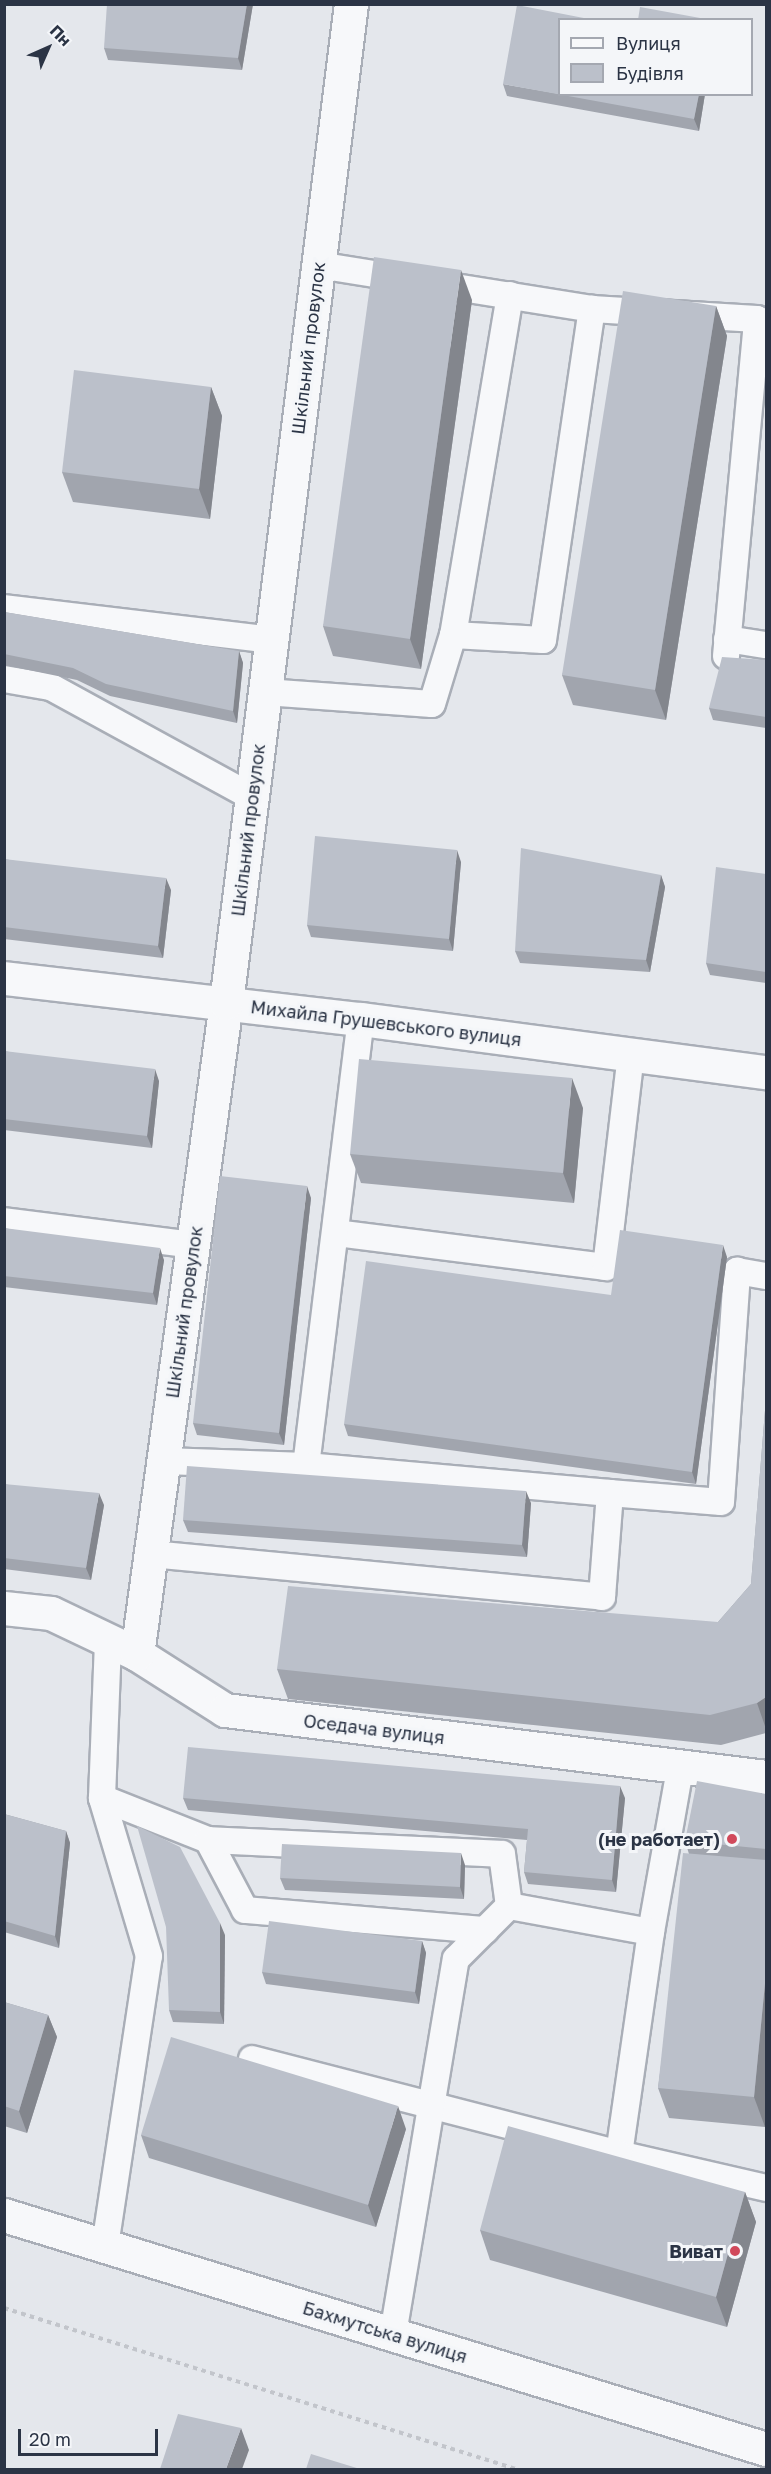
<!DOCTYPE html>
<html>
<head>
<meta charset="utf-8">
<style>
	body { margin:0 }
	#map { position:relative; width:771px; height:2474px; overflow:hidden; background:#e4e7ec; font-family:"Golos Text",sans-serif }
	div>[style] { position:absolute }
	.path>* { height:4px; margin-top:-2px; transform-origin:0; background:repeating-linear-gradient(90deg,#c2c5cb 0 4.5px,transparent 0 9px) }
	.roads { filter:drop-shadow(2px 0 #a9aeb7) drop-shadow(-2px 0 #a9aeb7) drop-shadow(0 2px #a9aeb7) drop-shadow(0 -2px #a9aeb7) }
	.service>* { height:26px; margin:-13px; padding:0 13px; transform-origin:13px; border-radius:13px; background:#f7f8fa }
	.minor>* { height:33px; margin:-16.5px; padding:0 16.5px; transform-origin:16.5px; border-radius:16.5px; background:#f7f8fa }
	.tertiary>* { height:33px; margin:-16.5px; padding:0 16.5px; transform-origin:16.5px; border-radius:16.5px; background:#f7f8fa }
	.wall>* { inset:0; background:#a1a5ae }
	.shaded-wall>* { inset:0; background:#83868d }
	.building>* { inset:0; background:#bbc0ca }
	.dots>* { width:16px; height:16px; translate:-50% -50%; box-sizing:border-box; border:3px solid #f4f6f9; border-radius:50% }
	span { translate:-50% -50%; white-space:nowrap; text-align:center; line-height:1.15; -webkit-text-stroke:6px #f4f6f9; paint-order:stroke }
	.street-label { font-size:18px; color:#2b3445 }
	.poi-label { font-size:18px; color:#2b3445; font-weight:700 }
	.right { translate:-100% -50%; text-align:right }
	.frame { position:absolute; inset:0; border:6px solid #2b3445; pointer-events:none }
	.legend { position:absolute; left:558px; top:18px; width:195px; height:78px; box-sizing:border-box; background:#f4f6f9; border:2px solid #a4a8b1; margin:0; padding:8px 10px; list-style:none; font-size:18px; color:#2b3445 }
	.legend li { display:flex; align-items:center; gap:12px; height:30px }
	.legend b { width:30px; border:2px solid #a4a8b1 }
	.north { position:absolute; left:18px; top:18px; width:60px; height:60px; -webkit-text-stroke:4px #f4f6f9; paint-order:stroke; rotate:45deg; font-size:16px; font-weight:700; line-height:24px; text-align:center; color:#2b3445 }
	.north::after { content:''; display:block; margin:auto; width:21px; height:27px; background:#2b3445; clip-path:polygon(50% 0,100% 100%,50% 72%,0 100%) }
	.scale { position:absolute; left:18px; top:2429px; width:140px; height:27px; box-sizing:border-box; border:3px solid #2b3445; border-top:0; padding-left:8px; font-size:18px; line-height:21px; white-space:nowrap; color:#2b3445; -webkit-text-stroke:4px #f4f6f9; paint-order:stroke }
</style>
</head>
<body>
<div id="map">
	<div class="path">
		<div style="left:4px;top:2308px;width:540px;rotate:17.46deg"></div>
	</div>
	<div class="roads">
		<div class="service">
			<div style="left:318px;top:265px;width:278px;rotate:9.1deg"></div>
			<div style="left:592px;top:309px;width:165px;rotate:3.5deg"></div>
			<div style="left:757px;top:319px;width:11px;rotate:34deg"></div>
			<div style="left:510px;top:295px;width:345px;rotate:99.5deg"></div>
			<div style="left:453px;top:635px;width:90px;rotate:3.2deg"></div>
			<div style="left:543px;top:640px;width:335px;rotate:-81.6deg"></div>
			<div style="left:4px;top:608px;width:270px;rotate:6.8deg"></div>
			<div style="left:727px;top:639px;width:39px;rotate:9deg"></div>
			<div style="left:726px;top:656px;width:338px;rotate:-84.7deg"></div>
			<div style="left:4px;top:679px;width:48px;rotate:9.7deg"></div>
			<div style="left:51px;top:687px;width:229px;rotate:28.7deg"></div>
			<div style="left:265px;top:692px;width:167px;rotate:4.1deg"></div>
			<div style="left:432px;top:704px;width:72px;rotate:-73.1deg"></div>
			<div style="left:4px;top:1221px;width:191px;rotate:7.2deg"></div>
			<div style="left:336px;top:1233px;width:272px;rotate:7.2deg"></div>
			<div style="left:606px;top:1267px;width:213px;rotate:-83.3deg"></div>
			<div style="left:306px;top:1466px;width:450px;rotate:-83deg"></div>
			<div style="left:610px;top:1493px;width:111px;rotate:4.6deg"></div>
			<div style="left:721px;top:1502px;width:232px;rotate:-86deg"></div>
			<div style="left:737px;top:1271px;width:29px;rotate:10deg"></div>
			<div style="left:151px;top:1554px;width:453px;rotate:5.4deg"></div>
			<div style="left:602px;top:1597px;width:104px;rotate:-85.6deg"></div>
			<div style="left:610px;top:1493px;width:305px;rotate:-174.9deg"></div>
			<div style="left:306px;top:1466px;width:142px;rotate:-178deg"></div>
			<div style="left:680px;top:1769px;width:166px;rotate:100.1deg"></div>
			<div style="left:651px;top:1932px;width:224px;rotate:98.2deg"></div>
			<div style="left:619px;top:2154px;width:151px;rotate:13deg"></div>
			<div style="left:102px;top:1798px;width:114px;rotate:21.6deg"></div>
			<div style="left:208px;top:1840px;width:79px;rotate:62.1deg"></div>
			<div style="left:245px;top:1910px;width:241px;rotate:4.8deg"></div>
			<div style="left:208px;top:1840px;width:294px;rotate:2.7deg"></div>
			<div style="left:502px;top:1854px;width:52px;rotate:82.3deg"></div>
			<div style="left:252px;top:2059px;width:379px;rotate:14.5deg"></div>
			<div style="left:105px;top:2246px;width:293px;rotate:-81.4deg"></div>
			<div style="left:149px;top:1956px;width:165px;rotate:-106.6deg"></div>
			<div style="left:102px;top:1798px;width:158px;rotate:-87.8deg"></div>
			<div style="left:393px;top:2334px;width:380px;rotate:-80.5deg"></div>
			<div style="left:456px;top:1959px;width:75px;rotate:-45deg"></div>
			<div style="left:509px;top:1906px;width:144px;rotate:10.4deg"></div>
		</div>
		<div class="minor">
			<div style="left:4px;top:978px;width:359px;rotate:6.6deg"></div>
			<div style="left:361px;top:1019px;width:408px;rotate:7.5deg"></div>
			<div style="left:4px;top:1608px;width:47px;rotate:6.1deg"></div>
			<div style="left:51px;top:1613px;width:95px;rotate:25.5deg"></div>
			<div style="left:137px;top:1654px;width:104px;rotate:32.5deg"></div>
			<div style="left:225px;top:1710px;width:545px;rotate:7.06deg"></div>
			<div style="left:137px;top:1654px;width:657px;rotate:-82.22deg"></div>
			<div style="left:226px;top:1003px;width:1007px;rotate:-82.87deg"></div>
		</div>
		<div class="tertiary">
			<div style="left:4px;top:2215px;width:797px;rotate:17.07deg"></div>
		</div>
	</div>
	<div class="wall">
		<div style="clip-path:polygon(253px 4px,242px 70px,108px 60px,104px 48px)"></div>
		<div style="clip-path:polygon(503px 84px,560px 94px,705px 94px,699px 131px,507px 96px)"></div>
		<div style="clip-path:polygon(472px 300px,421px 669px,333px 656px,323px 626px)"></div>
		<div style="clip-path:polygon(716px 306px,727px 336px,666px 720px,573px 705px,562px 675px)"></div>
		<div style="clip-path:polygon(211px 387px,222px 416px,210px 519px,73px 502px,62px 472px)"></div>
		<div style="clip-path:polygon(4px 612px,239px 651px,243px 663px,237px 723px,110px 696px,77px 680px,4px 665px)"></div>
		<div style="clip-path:polygon(766px 660px,766px 728px,713px 720px,709px 708px)"></div>
		<div style="clip-path:polygon(4px 859px,171px 890px,163px 958px,4px 939px)"></div>
		<div style="clip-path:polygon(461px 862px,453px 951px,311px 937px,307px 925px)"></div>
		<div style="clip-path:polygon(766px 874px,766px 983px,710px 975px,706px 963px)"></div>
		<div style="clip-path:polygon(661px 875px,665px 887px,650px 972px,520px 963px,515px 951px)"></div>
		<div style="clip-path:polygon(4px 1051px,159px 1081px,152px 1148px,4px 1130px)"></div>
		<div style="clip-path:polygon(583px 1108px,574px 1203px,361px 1183px,350px 1154px)"></div>
		<div style="clip-path:polygon(311px 1198px,284px 1445px,197px 1435px,193px 1423px)"></div>
		<div style="clip-path:polygon(4px 1228px,164px 1260px,157px 1305px,4px 1287px)"></div>
		<div style="clip-path:polygon(727px 1257px,696px 1484px,348px 1436px,344px 1424px)"></div>
		<div style="clip-path:polygon(766px 1398px,766px 1733px,721px 1745px,288px 1699px,277px 1669px,718px 1622px,751px 1584px)"></div>
		<div style="clip-path:polygon(4px 1484px,104px 1505px,91px 1580px,4px 1569px)"></div>
		<div style="clip-path:polygon(531px 1503px,527px 1557px,188px 1532px,183px 1520px)"></div>
		<div style="clip-path:polygon(766px 1794px,766px 2109px,765px 2127px,669px 2118px,658px 2088px,689px 1854px,685px 1841px)"></div>
		<div style="clip-path:polygon(183px 1798px,625px 1798px,616px 1892px,528px 1884px,524px 1872px,527px 1840px,188px 1810px)"></div>
		<div style="clip-path:polygon(4px 1814px,66px 1831px,70px 1843px,59px 1948px,4px 1932px)"></div>
		<div style="clip-path:polygon(465px 1865px,464px 1899px,285px 1890px,280px 1878px)"></div>
		<div style="clip-path:polygon(225px 1935px,224px 2024px,173px 2022px,169px 2010px)"></div>
		<div style="clip-path:polygon(422px 1941px,426px 1953px,419px 2004px,266px 1984px,262px 1972px)"></div>
		<div style="clip-path:polygon(4px 2002px,48px 2015px,57px 2037px,27px 2133px,4px 2126px)"></div>
		<div style="clip-path:polygon(406px 2129px,376px 2227px,149px 2158px,141px 2135px)"></div>
		<div style="clip-path:polygon(745px 2192px,756px 2222px,727px 2327px,490px 2260px,480px 2230px)"></div>
	</div>
	<div class="shaded-wall">
		<div style="clip-path:polygon(247px 4px,253px 4px,242px 70px,238px 58px)"></div>
		<div style="clip-path:polygon(699px 94px,705px 94px,699px 131px,694px 119px)"></div>
		<div style="clip-path:polygon(461px 270px,472px 300px,421px 669px,410px 639px)"></div>
		<div style="clip-path:polygon(716px 306px,727px 336px,666px 720px,655px 690px)"></div>
		<div style="clip-path:polygon(211px 387px,222px 416px,210px 519px,199px 489px)"></div>
		<div style="clip-path:polygon(239px 651px,243px 663px,237px 723px,233px 711px)"></div>
		<div style="clip-path:polygon(457px 850px,461px 862px,453px 951px,449px 939px)"></div>
		<div style="clip-path:polygon(661px 875px,665px 887px,650px 972px,646px 960px)"></div>
		<div style="clip-path:polygon(166px 878px,171px 890px,163px 958px,158px 946px)"></div>
		<div style="clip-path:polygon(155px 1069px,159px 1081px,152px 1148px,147px 1136px)"></div>
		<div style="clip-path:polygon(572px 1078px,583px 1108px,574px 1203px,563px 1173px)"></div>
		<div style="clip-path:polygon(307px 1186px,311px 1198px,284px 1445px,279px 1433px)"></div>
		<div style="clip-path:polygon(723px 1245px,727px 1257px,696px 1484px,692px 1472px)"></div>
		<div style="clip-path:polygon(160px 1248px,164px 1260px,157px 1305px,153px 1293px)"></div>
		<div style="clip-path:polygon(526px 1491px,531px 1503px,527px 1557px,522px 1545px)"></div>
		<div style="clip-path:polygon(99px 1493px,104px 1505px,91px 1580px,86px 1568px)"></div>
		<div style="clip-path:polygon(766px 1697px,766px 1729px,757px 1703px)"></div>
		<div style="clip-path:polygon(620px 1786px,625px 1798px,616px 1892px,612px 1880px)"></div>
		<div style="clip-path:polygon(66px 1831px,70px 1843px,59px 1948px,55px 1936px)"></div>
		<div style="clip-path:polygon(461px 1853px,465px 1865px,464px 1899px,460px 1887px)"></div>
		<div style="clip-path:polygon(220px 1923px,225px 1935px,224px 2024px,220px 2012px)"></div>
		<div style="clip-path:polygon(422px 1941px,426px 1953px,419px 2004px,415px 1992px)"></div>
		<div style="clip-path:polygon(766px 1973px,766px 2109px,765px 2127px,754px 2097px)"></div>
		<div style="clip-path:polygon(48px 2015px,57px 2037px,27px 2133px,19px 2111px)"></div>
		<div style="clip-path:polygon(398px 2106px,406px 2129px,376px 2227px,368px 2205px)"></div>
		<div style="clip-path:polygon(745px 2192px,756px 2222px,727px 2327px,716px 2297px)"></div>
		<div style="clip-path:polygon(241px 2428px,249px 2450px,242px 2469px,226px 2469px)"></div>
	</div>
	<div class="building">
		<div style="clip-path:polygon(107px 4px,247px 4px,238px 58px,104px 48px)"></div>
		<div style="clip-path:polygon(517px 5px,594px 20px,560px 20px,560px 94px,699px 94px,694px 119px,503px 84px)"></div>
		<div style="clip-path:polygon(640px 7px,711px 20px,638px 20px)"></div>
		<div style="clip-path:polygon(374px 257px,461px 270px,410px 639px,323px 626px)"></div>
		<div style="clip-path:polygon(623px 291px,716px 306px,655px 690px,562px 675px)"></div>
		<div style="clip-path:polygon(74px 370px,211px 387px,199px 489px,62px 472px)"></div>
		<div style="clip-path:polygon(4px 612px,239px 651px,233px 711px,106px 684px,73px 668px,4px 654px)"></div>
		<div style="clip-path:polygon(722px 657px,766px 660px,766px 717px,709px 708px)"></div>
		<div style="clip-path:polygon(315px 836px,457px 850px,449px 939px,307px 925px)"></div>
		<div style="clip-path:polygon(521px 848px,661px 875px,646px 960px,515px 951px)"></div>
		<div style="clip-path:polygon(4px 859px,166px 878px,158px 946px,4px 927px)"></div>
		<div style="clip-path:polygon(716px 867px,766px 874px,766px 972px,706px 963px)"></div>
		<div style="clip-path:polygon(4px 1051px,155px 1069px,147px 1136px,4px 1119px)"></div>
		<div style="clip-path:polygon(359px 1059px,572px 1078px,563px 1173px,350px 1154px)"></div>
		<div style="clip-path:polygon(220px 1176px,307px 1186px,279px 1433px,193px 1423px)"></div>
		<div style="clip-path:polygon(4px 1228px,160px 1248px,153px 1293px,4px 1276px)"></div>
		<div style="clip-path:polygon(620px 1230px,723px 1245px,692px 1472px,344px 1424px,366px 1261px,611px 1295px)"></div>
		<div style="clip-path:polygon(766px 1398px,766px 1697px,757px 1703px,710px 1715px,277px 1669px,288px 1586px,718px 1622px,751px 1584px)"></div>
		<div style="clip-path:polygon(187px 1466px,526px 1491px,522px 1545px,183px 1520px)"></div>
		<div style="clip-path:polygon(4px 1484px,99px 1493px,86px 1568px,4px 1558px)"></div>
		<div style="clip-path:polygon(188px 1747px,620px 1786px,612px 1880px,524px 1872px,528px 1829px,183px 1798px)"></div>
		<div style="clip-path:polygon(697px 1781px,766px 1794px,766px 1849px,685px 1841px)"></div>
		<div style="clip-path:polygon(4px 1814px,66px 1831px,55px 1936px,4px 1921px)"></div>
		<div style="clip-path:polygon(137px 1826px,180px 1847px,220px 1923px,220px 2012px,169px 2010px,166px 1927px)"></div>
		<div style="clip-path:polygon(282px 1844px,461px 1853px,460px 1887px,280px 1878px)"></div>
		<div style="clip-path:polygon(683px 1853px,766px 1860px,766px 1973px,754px 2097px,658px 2088px)"></div>
		<div style="clip-path:polygon(269px 1921px,422px 1941px,415px 1992px,262px 1972px)"></div>
		<div style="clip-path:polygon(4px 2002px,48px 2015px,19px 2111px,4px 2106px)"></div>
		<div style="clip-path:polygon(171px 2037px,398px 2106px,368px 2205px,141px 2135px)"></div>
		<div style="clip-path:polygon(508px 2126px,745px 2192px,716px 2297px,480px 2230px)"></div>
		<div style="clip-path:polygon(178px 2414px,241px 2428px,226px 2469px,160px 2469px)"></div>
		<div style="clip-path:polygon(311px 2454px,360px 2469px,306px 2469px)"></div>
	</div>
	<div class="dots">
		<div style="left:732px;top:1839px;background:#d1495b"></div>
		<div style="left:735px;top:2251px;background:#d1495b"></div>
	</div>
	<div class="street-label">
		<span style="left:308px;top:348px;rotate:-83deg">Шкільний провулок</span>
		<span style="left:248px;top:830px;rotate:-83deg">Шкільний провулок</span>
		<span style="left:386px;top:1023px;rotate:7deg">Михайла Грушевського вулиця</span>
		<span style="left:184px;top:1312px;rotate:-82deg">Шкільний провулок</span>
		<span style="left:374px;top:1729px;rotate:7deg">Оседача вулиця</span>
		<span style="left:385px;top:2332px;rotate:17deg">Бахмутська вулиця</span>
	</div>
	<div class="poi-label">
		<span class="right" style="left:720px;top:1839px">(не работает)</span>
		<span class="right" style="left:723px;top:2251px">Виват</span>
	</div>
	<div class="frame"></div>
	<ul class="legend">
	<li><b style="height:8px;background:#f7f8fa"></b>Вулиця</li>
	<li><b style="height:16px;background:#bbc0ca"></b>Будівля</li>
	</ul>
	<div class="north">Пн</div>
	<div class="scale">20 m</div>
</div>
</body>
</html>
